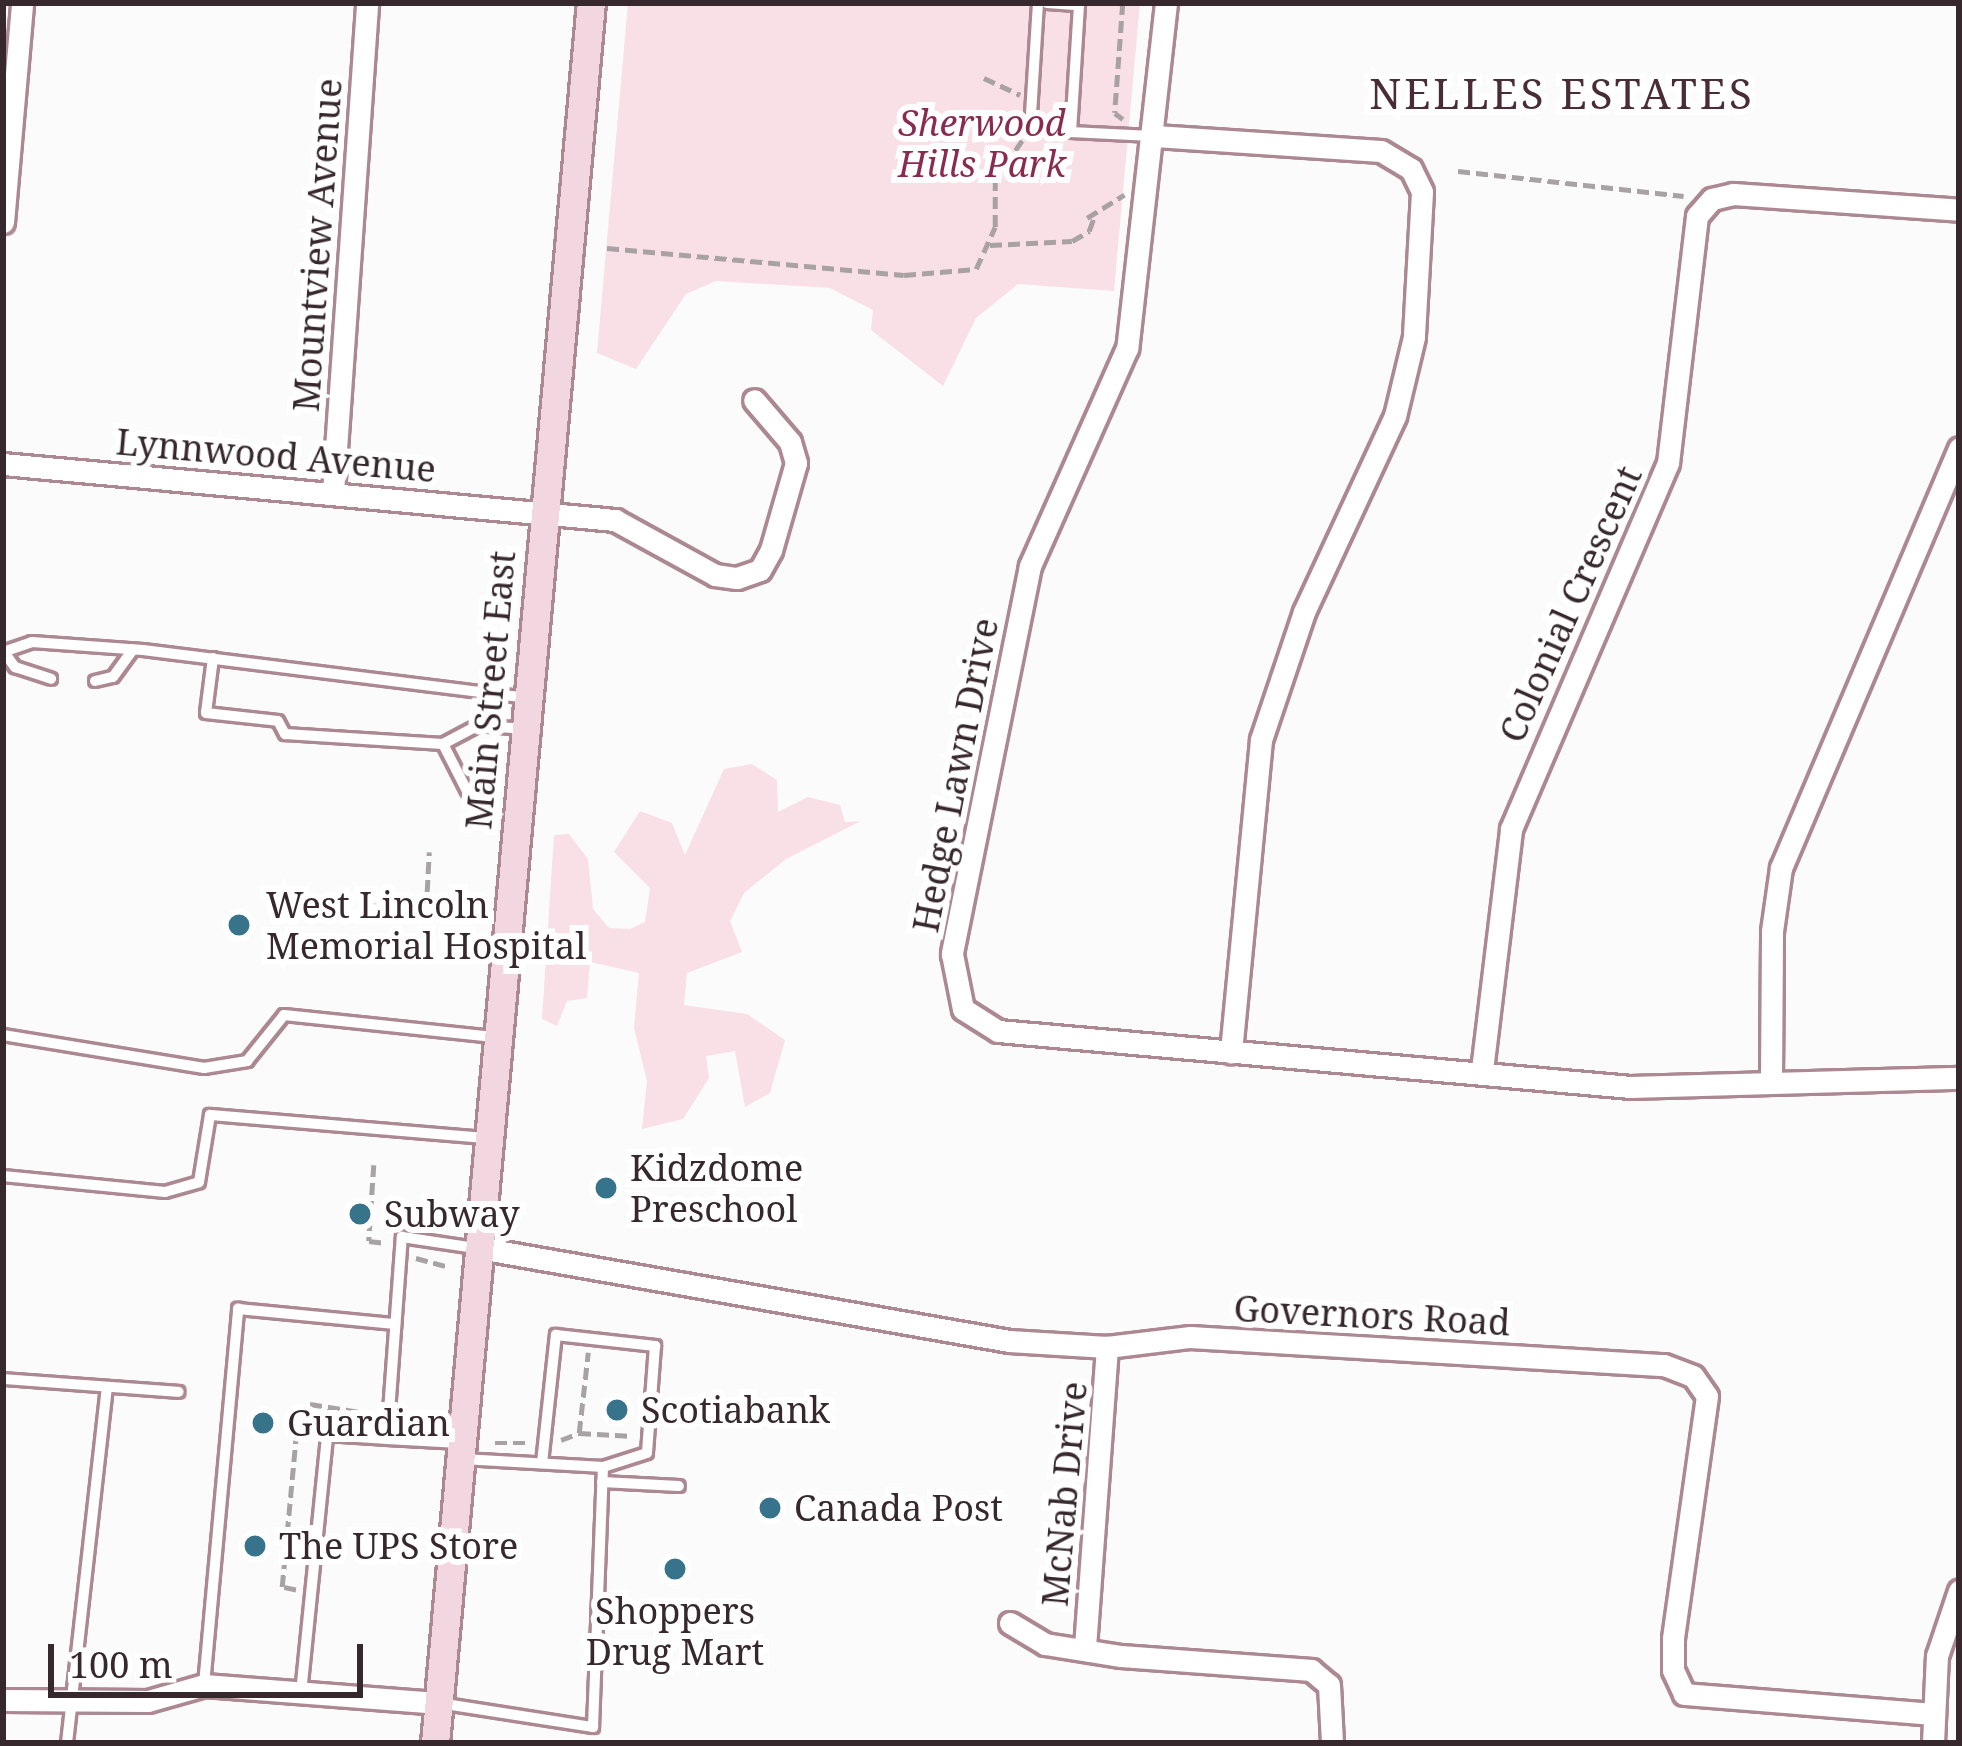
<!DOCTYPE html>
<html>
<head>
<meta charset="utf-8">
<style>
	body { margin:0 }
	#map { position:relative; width:1962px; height:1746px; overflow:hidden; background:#fbfbfb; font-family:"Noto Serif",serif }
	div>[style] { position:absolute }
	.green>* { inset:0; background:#f9dfe6 }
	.path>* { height:4.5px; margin-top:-2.25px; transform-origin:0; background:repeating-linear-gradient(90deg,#a8a2a4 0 12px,transparent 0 18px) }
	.roads { filter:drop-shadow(3px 0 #ac8892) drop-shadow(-3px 0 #ac8892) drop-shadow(0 3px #ac8892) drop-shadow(0 -3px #ac8892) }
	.lane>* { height:10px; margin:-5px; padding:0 5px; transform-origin:5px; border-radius:5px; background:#fff }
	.street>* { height:21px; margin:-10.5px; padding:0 10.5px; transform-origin:10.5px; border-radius:10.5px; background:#fff }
	.secondary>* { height:27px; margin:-13.5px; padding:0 13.5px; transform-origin:13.5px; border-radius:13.5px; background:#f2d6e0 }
	.dots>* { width:33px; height:33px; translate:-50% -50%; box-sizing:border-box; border:6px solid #fff; border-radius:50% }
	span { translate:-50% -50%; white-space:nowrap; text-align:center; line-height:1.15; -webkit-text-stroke:12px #fff; paint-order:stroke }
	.park-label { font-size:36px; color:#8a2a51; font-style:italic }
	.street-label { font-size:36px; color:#36282c }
	.poi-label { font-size:36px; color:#36282c }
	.left { translate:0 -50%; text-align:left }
	.quarter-label { font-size:42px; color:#492c35; letter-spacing:3px }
	.frame { position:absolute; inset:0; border:6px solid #36282c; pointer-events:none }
	.scale { position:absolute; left:48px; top:1644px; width:315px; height:54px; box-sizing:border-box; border:6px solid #36282c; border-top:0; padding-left:15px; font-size:36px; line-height:42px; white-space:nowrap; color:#36282c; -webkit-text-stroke:9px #fff; paint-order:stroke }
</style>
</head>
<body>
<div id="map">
	<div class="green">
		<div style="clip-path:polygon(628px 3px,1140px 3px,1114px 291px,1018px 284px,976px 318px,943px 386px,871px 330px,873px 310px,830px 288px,716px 281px,686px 294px,636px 369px,597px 353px)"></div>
		<div style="clip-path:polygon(752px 764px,777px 780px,778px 812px,808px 797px,840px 805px,845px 822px,861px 821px,786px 859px,744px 893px,730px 921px,742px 952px,687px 973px,684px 1005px,747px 1014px,785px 1040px,770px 1093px,745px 1107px,735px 1051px,706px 1056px,709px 1078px,683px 1119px,642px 1129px,647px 1081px,634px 1028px,639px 973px,590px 962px,587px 998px,567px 1001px,557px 1026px,542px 1019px,554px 835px,569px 834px,588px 859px,593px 909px,609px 928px,630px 929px,645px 922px,650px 888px,614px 852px,640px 811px,672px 823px,685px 855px,724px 769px)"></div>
	</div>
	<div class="path">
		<div style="left:1123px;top:3px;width:110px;rotate:94.2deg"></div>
		<div style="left:1115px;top:113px;width:10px;rotate:37deg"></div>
		<div style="left:984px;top:78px;width:40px;rotate:25deg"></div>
		<div style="left:1458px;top:171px;width:227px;rotate:6.3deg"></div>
		<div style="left:1087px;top:218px;width:44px;rotate:-31.9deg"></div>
		<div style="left:990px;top:245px;width:82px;rotate:-2.8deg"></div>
		<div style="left:1072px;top:241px;width:20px;rotate:-30deg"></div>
		<div style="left:1089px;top:231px;width:20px;rotate:-70deg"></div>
		<div style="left:607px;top:248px;width:298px;rotate:5.2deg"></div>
		<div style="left:904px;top:275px;width:72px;rotate:-4.8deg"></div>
		<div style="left:976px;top:269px;width:46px;rotate:-65.7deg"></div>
		<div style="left:995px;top:227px;width:47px;rotate:-90deg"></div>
		<div style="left:995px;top:180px;width:50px;rotate:-55.7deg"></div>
		<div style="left:366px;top:905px;width:114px;rotate:4.5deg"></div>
		<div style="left:426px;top:910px;width:58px;rotate:-87deg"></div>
		<div style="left:374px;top:1165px;width:76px;rotate:93.8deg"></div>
		<div style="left:369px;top:1241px;width:17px;rotate:7deg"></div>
		<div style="left:416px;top:1258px;width:34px;rotate:15deg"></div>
		<div style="left:579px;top:1433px;width:54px;rotate:3.2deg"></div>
		<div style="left:561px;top:1440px;width:19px;rotate:-21deg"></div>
		<div style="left:579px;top:1433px;width:81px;rotate:-83.6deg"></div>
		<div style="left:495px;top:1443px;width:33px"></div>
		<div style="left:296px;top:1590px;width:14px;rotate:-168deg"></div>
		<div style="left:282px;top:1587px;width:175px;rotate:-84.7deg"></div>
		<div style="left:298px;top:1413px;width:15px;rotate:-37deg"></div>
		<div style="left:310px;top:1404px;width:63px;rotate:9.2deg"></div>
	</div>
	<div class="roads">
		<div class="lane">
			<div style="left:1038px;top:3px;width:127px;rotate:93.6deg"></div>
			<div style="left:1030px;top:130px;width:122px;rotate:2.8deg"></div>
			<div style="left:1047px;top:3px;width:32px;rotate:4deg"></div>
			<div style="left:1079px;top:5px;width:127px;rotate:93.6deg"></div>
			<div style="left:3px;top:652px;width:31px;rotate:-19deg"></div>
			<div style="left:32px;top:642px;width:111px;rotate:4.1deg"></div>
			<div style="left:143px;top:650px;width:386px;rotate:7.1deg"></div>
			<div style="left:4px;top:652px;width:19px;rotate:54deg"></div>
			<div style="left:15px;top:667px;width:38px;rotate:18deg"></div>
			<div style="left:213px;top:658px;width:55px;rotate:97.3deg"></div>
			<div style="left:206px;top:713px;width:72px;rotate:6.3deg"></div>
			<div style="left:278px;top:721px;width:15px;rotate:62deg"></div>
			<div style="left:285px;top:734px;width:158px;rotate:3.6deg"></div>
			<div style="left:443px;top:744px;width:40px;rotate:-28deg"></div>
			<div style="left:478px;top:725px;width:45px;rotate:5.1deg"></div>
			<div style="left:95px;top:681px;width:18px;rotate:-13deg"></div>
			<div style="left:113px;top:677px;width:34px;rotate:-54deg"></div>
			<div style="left:443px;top:744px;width:53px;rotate:62.9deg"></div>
			<div style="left:3px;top:1035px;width:204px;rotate:9.3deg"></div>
			<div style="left:204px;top:1068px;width:44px;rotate:-9.2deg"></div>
			<div style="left:247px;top:1061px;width:59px;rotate:-51.2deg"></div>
			<div style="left:284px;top:1015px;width:211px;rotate:6deg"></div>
			<div style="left:3px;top:1176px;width:163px;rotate:5.6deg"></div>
			<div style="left:165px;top:1192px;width:35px;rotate:-16deg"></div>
			<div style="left:199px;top:1182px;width:68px;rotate:-80.7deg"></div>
			<div style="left:210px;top:1115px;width:277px;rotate:4.8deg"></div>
			<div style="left:3px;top:1379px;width:176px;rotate:4.2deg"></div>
			<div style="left:459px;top:1443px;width:72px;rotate:-176.8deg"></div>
			<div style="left:387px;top:1439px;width:203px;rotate:-85.8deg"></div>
			<div style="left:402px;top:1237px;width:74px;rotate:8.6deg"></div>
			<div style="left:542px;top:1463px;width:129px;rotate:-83.8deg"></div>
			<div style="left:556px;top:1335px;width:100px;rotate:6.3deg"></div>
			<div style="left:655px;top:1346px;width:107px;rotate:94.3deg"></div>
			<div style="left:647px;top:1453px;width:46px;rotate:162.3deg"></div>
			<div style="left:602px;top:1482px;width:77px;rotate:3deg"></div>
			<div style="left:204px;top:1685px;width:378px;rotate:-84.8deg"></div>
			<div style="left:238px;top:1309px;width:158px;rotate:5.5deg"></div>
			<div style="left:301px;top:1693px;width:259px;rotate:-84.2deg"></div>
			<div style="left:327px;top:1435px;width:60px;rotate:3.8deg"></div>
			<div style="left:439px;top:1703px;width:156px;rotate:8.9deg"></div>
			<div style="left:593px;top:1727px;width:260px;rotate:-87.8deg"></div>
			<div style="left:603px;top:1467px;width:140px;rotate:-176.7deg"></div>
			<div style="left:67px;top:1743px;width:357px;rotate:-83.6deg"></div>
		</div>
		<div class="street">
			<div style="left:1166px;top:3px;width:347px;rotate:96.4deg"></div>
			<div style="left:1127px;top:348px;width:239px;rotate:114deg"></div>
			<div style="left:1030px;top:566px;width:396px;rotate:101.4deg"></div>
			<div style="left:952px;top:954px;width:56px;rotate:78.7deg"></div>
			<div style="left:963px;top:1009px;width:41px;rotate:32.2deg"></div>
			<div style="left:998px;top:1031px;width:635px;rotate:5.06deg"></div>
			<div style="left:1631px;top:1087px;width:328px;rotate:-1.6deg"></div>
			<div style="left:1155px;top:136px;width:226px;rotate:3.8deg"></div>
			<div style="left:1381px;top:151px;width:35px;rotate:31deg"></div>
			<div style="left:1411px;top:169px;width:25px;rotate:64deg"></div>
			<div style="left:1422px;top:192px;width:145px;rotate:93.2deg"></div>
			<div style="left:1414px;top:337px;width:81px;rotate:103.5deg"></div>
			<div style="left:1395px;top:416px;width:216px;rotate:114.9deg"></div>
			<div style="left:1304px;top:612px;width:135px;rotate:108.6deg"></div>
			<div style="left:1261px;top:740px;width:314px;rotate:95.5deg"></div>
			<div style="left:3px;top:222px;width:220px;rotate:-85deg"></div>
			<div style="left:3px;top:464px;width:615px;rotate:5.23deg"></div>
			<div style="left:615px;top:520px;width:114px;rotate:28.8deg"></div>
			<div style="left:715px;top:575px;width:22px;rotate:8deg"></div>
			<div style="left:737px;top:578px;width:24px;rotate:-19deg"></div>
			<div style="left:760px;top:570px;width:23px;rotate:-61deg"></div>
			<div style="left:771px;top:550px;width:91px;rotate:-74deg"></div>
			<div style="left:796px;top:463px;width:22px;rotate:-106deg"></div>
			<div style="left:790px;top:442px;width:55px;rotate:-130.6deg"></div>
			<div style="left:333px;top:492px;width:490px;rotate:-86deg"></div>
			<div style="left:1482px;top:1070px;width:243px;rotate:-83.1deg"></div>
			<div style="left:1511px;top:829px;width:398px;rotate:-66.8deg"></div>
			<div style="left:1668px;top:463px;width:249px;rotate:-83.3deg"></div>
			<div style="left:1697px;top:216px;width:23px;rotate:-49deg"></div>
			<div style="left:1712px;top:199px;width:22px;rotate:-13deg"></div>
			<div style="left:1733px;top:194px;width:227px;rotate:4deg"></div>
			<div style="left:1771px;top:1080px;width:149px;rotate:-89.6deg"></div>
			<div style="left:1772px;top:931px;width:64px;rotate:-81.9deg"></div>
			<div style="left:1781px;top:868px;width:456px;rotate:-67deg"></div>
			<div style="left:479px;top:1248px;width:538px;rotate:9.95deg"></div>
			<div style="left:1009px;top:1341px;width:98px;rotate:3.5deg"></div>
			<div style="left:1107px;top:1347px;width:84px;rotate:-6.9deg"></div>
			<div style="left:1190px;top:1337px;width:475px;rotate:3.4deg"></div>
			<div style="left:1664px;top:1365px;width:31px;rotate:21deg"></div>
			<div style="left:1693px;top:1376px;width:24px;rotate:55deg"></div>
			<div style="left:1707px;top:1396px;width:245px;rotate:98deg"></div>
			<div style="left:1673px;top:1639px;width:31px;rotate:90deg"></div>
			<div style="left:1673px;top:1670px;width:26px;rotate:65deg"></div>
			<div style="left:1684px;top:1694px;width:249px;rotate:4.6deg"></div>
			<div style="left:1010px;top:1623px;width:41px;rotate:31deg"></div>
			<div style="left:1045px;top:1644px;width:77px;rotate:9deg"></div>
			<div style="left:1121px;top:1656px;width:191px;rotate:4.2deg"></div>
			<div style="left:1311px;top:1670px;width:23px;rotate:40deg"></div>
			<div style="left:1329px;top:1685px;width:58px;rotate:87deg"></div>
			<div style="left:1085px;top:1647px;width:301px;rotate:-85.8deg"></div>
			<div style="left:3px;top:1700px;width:145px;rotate:0.4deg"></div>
			<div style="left:148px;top:1701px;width:58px;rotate:-15.9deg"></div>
			<div style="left:204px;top:1685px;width:233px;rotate:4.4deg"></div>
			<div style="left:1933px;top:1743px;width:87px;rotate:-87.4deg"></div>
			<div style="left:1937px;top:1656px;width:69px;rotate:-71.3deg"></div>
		</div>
		<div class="secondary">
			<div style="left:435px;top:1743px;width:1747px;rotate:-84.88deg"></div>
		</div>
	</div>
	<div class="dots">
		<div style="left:239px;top:925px;background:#37738a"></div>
		<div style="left:606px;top:1188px;background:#37738a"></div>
		<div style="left:360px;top:1214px;background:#37738a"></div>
		<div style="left:617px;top:1410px;background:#37738a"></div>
		<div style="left:263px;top:1423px;background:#37738a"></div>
		<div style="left:770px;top:1508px;background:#37738a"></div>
		<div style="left:255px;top:1546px;background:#37738a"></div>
		<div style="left:675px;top:1569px;background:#37738a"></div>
	</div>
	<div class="park-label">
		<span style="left:982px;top:143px">Sherwood<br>Hills Park</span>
	</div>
	<div class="street-label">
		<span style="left:317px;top:245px;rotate:-86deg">Mountview Avenue</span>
		<span style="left:276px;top:455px;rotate:5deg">Lynnwood Avenue</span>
		<span style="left:1570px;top:604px;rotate:-66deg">Colonial Crescent</span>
		<span style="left:490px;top:690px;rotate:-85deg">Main Street East</span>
		<span style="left:955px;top:775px;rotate:-79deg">Hedge Lawn Drive</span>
		<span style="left:1372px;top:1315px;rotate:3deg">Governors Road</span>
		<span style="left:1064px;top:1494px;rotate:-85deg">McNab Drive</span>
	</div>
	<div class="poi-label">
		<span class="left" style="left:266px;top:925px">West Lincoln<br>Memorial Hospital</span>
		<span class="left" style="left:630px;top:1188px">Kidzdome<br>Preschool</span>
		<span class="left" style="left:384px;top:1214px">Subway</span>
		<span class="left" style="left:641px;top:1410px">Scotiabank</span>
		<span class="left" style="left:287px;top:1423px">Guardian</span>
		<span class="left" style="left:794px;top:1508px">Canada Post</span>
		<span class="left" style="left:279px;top:1546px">The UPS Store</span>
		<span style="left:675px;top:1631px">Shoppers<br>Drug Mart</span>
	</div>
	<div class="quarter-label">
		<span style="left:1562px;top:93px">NELLES ESTATES</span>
	</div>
	<div class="frame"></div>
	<div class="scale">100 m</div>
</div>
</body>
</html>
